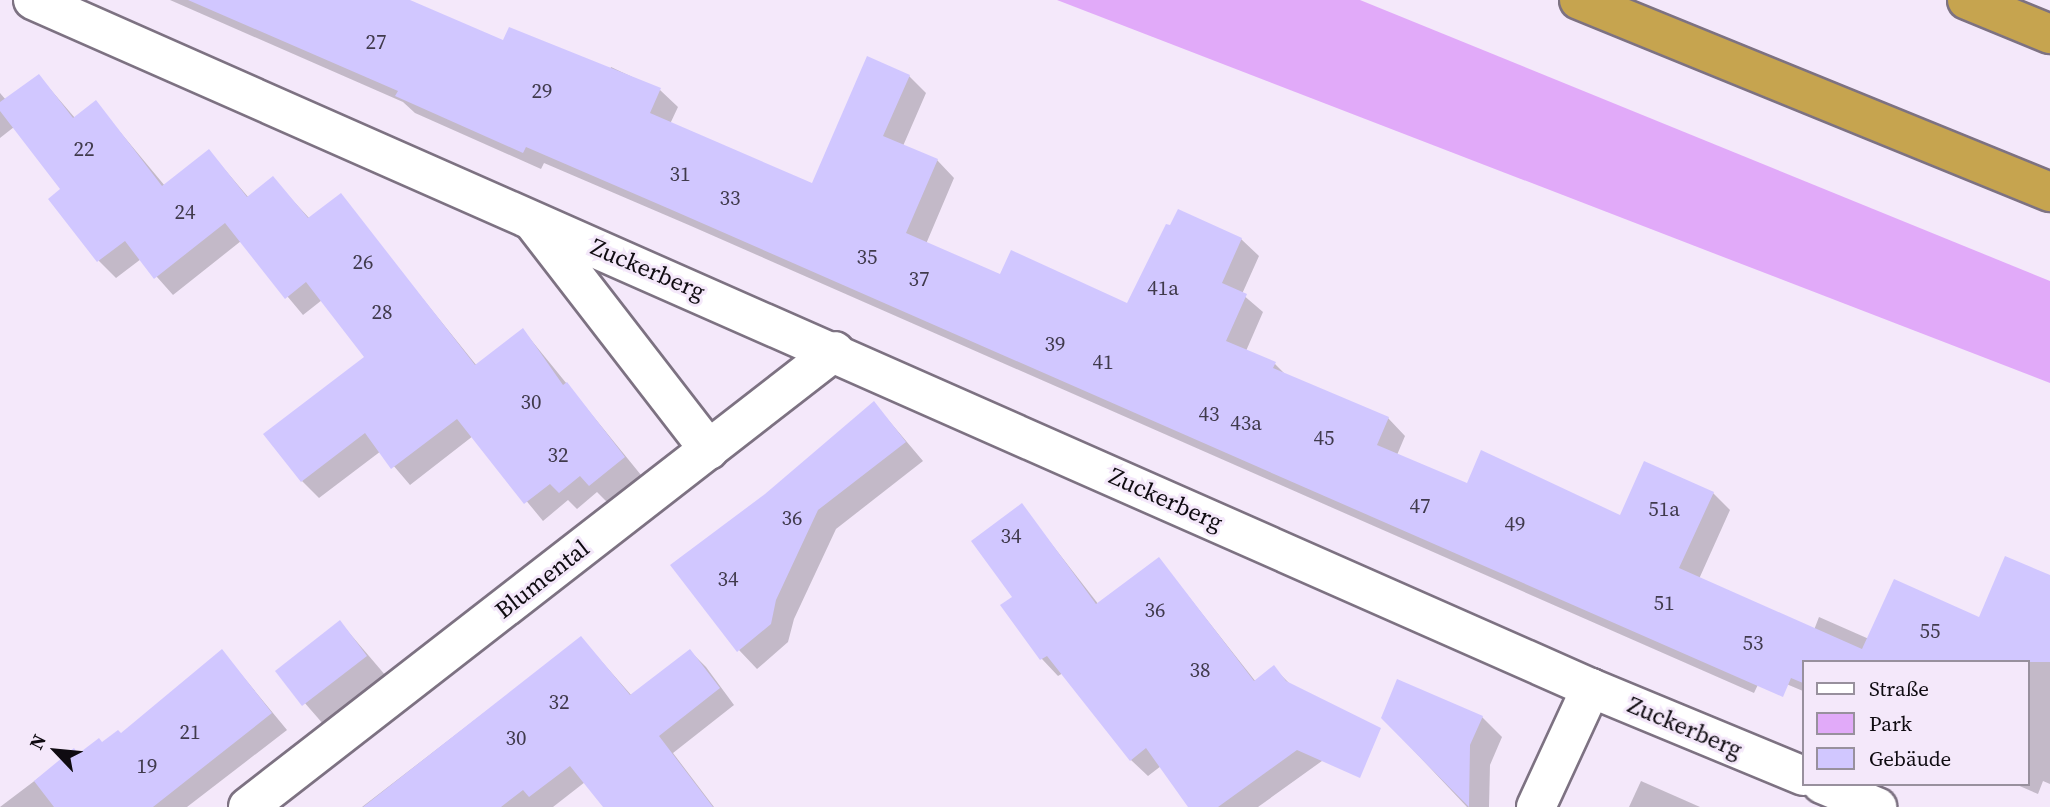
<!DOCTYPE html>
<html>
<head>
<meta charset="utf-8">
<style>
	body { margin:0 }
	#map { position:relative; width:2050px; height:807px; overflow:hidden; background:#f4e8fa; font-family:"Source Serif 4",serif }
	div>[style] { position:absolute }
	.green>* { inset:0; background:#e1aaf9 }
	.shadow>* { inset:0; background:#0003 }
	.building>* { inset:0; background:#d1c7ff }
	.roads { filter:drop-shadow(2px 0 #7d7282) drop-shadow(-2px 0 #7d7282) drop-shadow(0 2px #7d7282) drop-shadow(0 -2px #7d7282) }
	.minor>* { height:38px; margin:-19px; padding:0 19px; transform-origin:19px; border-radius:19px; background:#fff }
	.highway>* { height:38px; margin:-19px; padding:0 19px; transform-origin:19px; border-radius:19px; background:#c6a44f }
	span { translate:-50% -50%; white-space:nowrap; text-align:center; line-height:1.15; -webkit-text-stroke:6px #f4e8fa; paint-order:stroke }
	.number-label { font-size:21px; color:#403a4c }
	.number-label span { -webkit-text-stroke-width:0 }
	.street-label { font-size:24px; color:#0f0b11 }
	.legend { position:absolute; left:1802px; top:660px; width:228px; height:126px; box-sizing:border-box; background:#f4e8fa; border:2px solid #98909d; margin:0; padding:9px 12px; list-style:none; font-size:21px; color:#0f0b11 }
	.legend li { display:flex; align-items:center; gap:14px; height:35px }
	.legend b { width:35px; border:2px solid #98909d }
	.north { position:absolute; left:21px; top:716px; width:70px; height:70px; -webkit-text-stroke:5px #f4e8fa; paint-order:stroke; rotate:296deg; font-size:19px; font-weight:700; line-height:28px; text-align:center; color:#0f0b11 }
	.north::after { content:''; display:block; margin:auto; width:24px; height:32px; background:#0f0b11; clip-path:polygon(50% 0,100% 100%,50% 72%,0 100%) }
</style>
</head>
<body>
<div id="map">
	<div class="green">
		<div style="clip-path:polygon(1057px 0,1360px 0,2050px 281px,2050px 383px)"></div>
	</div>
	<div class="shadow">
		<div style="clip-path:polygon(170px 0,408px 0,504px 43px,609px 73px,611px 67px,660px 90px,678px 107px,670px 124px,813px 185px,909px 76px,926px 93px,903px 146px,937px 160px,954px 178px,926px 244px,1001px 276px,1128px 306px,1241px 239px,1259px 256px,1242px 294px,1263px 312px,1246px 351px,1275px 364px,1287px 376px,1388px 418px,1405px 436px,1397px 455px,1468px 485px,1621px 517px,1713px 493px,1730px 510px,1699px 579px,1814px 630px,1819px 617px,1869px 639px,1980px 619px,2050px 577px,2050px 784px,2043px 781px,2038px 794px,2015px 784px,2027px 784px,2027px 662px,1803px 662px,1803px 691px,1763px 674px,1754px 693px,691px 226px,544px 163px,541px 169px,415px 113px,403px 102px)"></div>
		<div style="clip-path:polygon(39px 76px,75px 118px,96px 103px,165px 186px,209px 151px,249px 198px,273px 179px,310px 219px,340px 196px,477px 366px,523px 330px,641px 475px,607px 502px,597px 492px,577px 509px,568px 500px,543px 521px,473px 436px,410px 485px,381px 451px,319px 498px,302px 481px,367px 357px,322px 300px,303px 315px,241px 241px,173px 295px,141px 259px,116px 278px,99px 261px,62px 190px,14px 127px,0 138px,0 93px,6px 100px)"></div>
		<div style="clip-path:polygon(874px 403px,923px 461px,836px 529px,794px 619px,788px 642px,757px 669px,739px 650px,766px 495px)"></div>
		<div style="clip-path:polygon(1022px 506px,1099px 605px,1159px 559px,1256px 682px,1274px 668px,1292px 686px,1365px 730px,1258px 807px,1190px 807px,1161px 766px,1148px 776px,1131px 760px,1063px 673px,1058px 676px,1042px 659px,1002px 606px,1014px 597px)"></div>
		<div style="clip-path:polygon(340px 622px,386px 676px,324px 725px,277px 671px)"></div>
		<div style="clip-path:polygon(581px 638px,632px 696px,690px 651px,706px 667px,734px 705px,673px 753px,714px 807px,605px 807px,585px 782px,553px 807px,362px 807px)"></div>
		<div style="clip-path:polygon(222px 651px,287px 730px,187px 807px,0 807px,74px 751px,79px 756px,121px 735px)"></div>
		<div style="clip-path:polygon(1482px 717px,1502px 737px,1490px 765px,1489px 807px,1467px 807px,1383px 718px)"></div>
		<div style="clip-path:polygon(1641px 781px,1700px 807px,1629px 807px)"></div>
	</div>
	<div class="building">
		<div style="clip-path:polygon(188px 0,410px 0,503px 40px,509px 27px,661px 88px,650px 113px,812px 183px,867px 56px,910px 75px,883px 136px,938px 159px,906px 233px,1000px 274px,1011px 250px,1127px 303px,1166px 224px,1170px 225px,1178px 209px,1242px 238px,1222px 283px,1247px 294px,1226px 341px,1276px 362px,1273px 368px,1389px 417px,1377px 445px,1467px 483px,1481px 450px,1620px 515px,1644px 461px,1714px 492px,1679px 568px,1862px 649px,1894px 579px,1979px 617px,2005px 556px,2050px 575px,2050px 662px,1803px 662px,1803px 683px,1791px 678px,1783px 697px,672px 210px,526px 147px,523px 153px,395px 96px,398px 91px)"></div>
		<div style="clip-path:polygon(39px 74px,73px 118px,96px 100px,162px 186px,209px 149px,247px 197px,273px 176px,308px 218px,341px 193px,475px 365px,523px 328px,563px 385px,567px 382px,625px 457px,589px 486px,580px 476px,559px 493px,550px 484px,524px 504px,457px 419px,391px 469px,365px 433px,301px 482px,263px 434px,364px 357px,306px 282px,285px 299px,225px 223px,154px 279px,125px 241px,97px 262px,48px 199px,60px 189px,0 111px,0 102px)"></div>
		<div style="clip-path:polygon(874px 401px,906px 442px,818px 510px,776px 600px,771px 624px,737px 652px,670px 565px,765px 494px)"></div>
		<div style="clip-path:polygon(1022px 503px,1096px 604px,1159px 557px,1254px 681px,1274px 665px,1286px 681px,1381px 728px,1360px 778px,1297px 750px,1218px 807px,1188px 807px,1146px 748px,1130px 761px,1047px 656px,1040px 660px,1000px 605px,1012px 597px,971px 541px)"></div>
		<div style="clip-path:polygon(340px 620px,367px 656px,302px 706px,275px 671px)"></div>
		<div style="clip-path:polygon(581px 636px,630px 695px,690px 649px,720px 688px,659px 736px,713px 807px,603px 807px,570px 766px,529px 797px,523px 790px,501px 807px,363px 807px)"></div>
		<div style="clip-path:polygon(222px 649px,272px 713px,153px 807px,54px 807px,34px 781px,74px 748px,78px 754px,99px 738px,102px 742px,118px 730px,121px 733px)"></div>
		<div style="clip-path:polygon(1397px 679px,1483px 716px,1470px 745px,1469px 807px,1381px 718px)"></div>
	</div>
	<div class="roads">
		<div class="minor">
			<div style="left:33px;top:0;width:1703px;rotate:23.83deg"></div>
			<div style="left:1591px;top:688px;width:230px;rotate:22.5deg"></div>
			<div style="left:533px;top:222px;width:288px;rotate:52.3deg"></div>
			<div style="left:1822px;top:784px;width:60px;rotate:22.7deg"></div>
			<div style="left:248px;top:807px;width:743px;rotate:-37.84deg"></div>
			<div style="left:1536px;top:807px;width:131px;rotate:-65.2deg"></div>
		</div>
		<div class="highway">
			<div style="left:1579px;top:0;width:509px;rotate:22.18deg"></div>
			<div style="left:1967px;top:0;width:90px;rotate:22.3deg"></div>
		</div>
	</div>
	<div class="number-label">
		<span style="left:376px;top:42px">27</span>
		<span style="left:542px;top:91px">29</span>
		<span style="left:84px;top:149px">22</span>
		<span style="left:680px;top:174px">31</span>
		<span style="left:730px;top:198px">33</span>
		<span style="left:185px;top:212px">24</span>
		<span style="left:867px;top:257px">35</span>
		<span style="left:363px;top:262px">26</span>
		<span style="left:919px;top:279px">37</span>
		<span style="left:1163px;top:288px">41a</span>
		<span style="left:382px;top:312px">28</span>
		<span style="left:1055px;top:344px">39</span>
		<span style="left:1103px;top:362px">41</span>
		<span style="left:531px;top:402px">30</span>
		<span style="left:1209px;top:414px">43</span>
		<span style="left:1246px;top:423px">43a</span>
		<span style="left:1324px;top:438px">45</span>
		<span style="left:558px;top:455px">32</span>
		<span style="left:1420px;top:506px">47</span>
		<span style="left:1664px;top:509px">51a</span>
		<span style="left:792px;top:518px">36</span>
		<span style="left:1515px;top:524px">49</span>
		<span style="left:1011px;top:536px">34</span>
		<span style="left:728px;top:579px">34</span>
		<span style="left:1664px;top:603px">51</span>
		<span style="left:1155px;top:610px">36</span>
		<span style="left:1930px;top:631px">55</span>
		<span style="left:1753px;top:643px">53</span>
		<span style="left:1200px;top:670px">38</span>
		<span style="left:559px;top:702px">32</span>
		<span style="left:190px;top:732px">21</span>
		<span style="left:516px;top:738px">30</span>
		<span style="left:147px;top:766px">19</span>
	</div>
	<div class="street-label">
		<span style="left:648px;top:269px;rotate:23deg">Zuckerberg</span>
		<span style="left:1166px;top:499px;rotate:24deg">Zuckerberg</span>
		<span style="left:542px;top:579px;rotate:-38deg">Blumental</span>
		<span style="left:1685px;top:727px;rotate:23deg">Zuckerberg</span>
	</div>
	<ul class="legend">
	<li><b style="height:9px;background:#fff"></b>Straße</li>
	<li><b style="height:19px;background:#e1aaf9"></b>Park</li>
	<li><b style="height:19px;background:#d1c7ff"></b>Gebäude</li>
	</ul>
	<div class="north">N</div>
</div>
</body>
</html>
